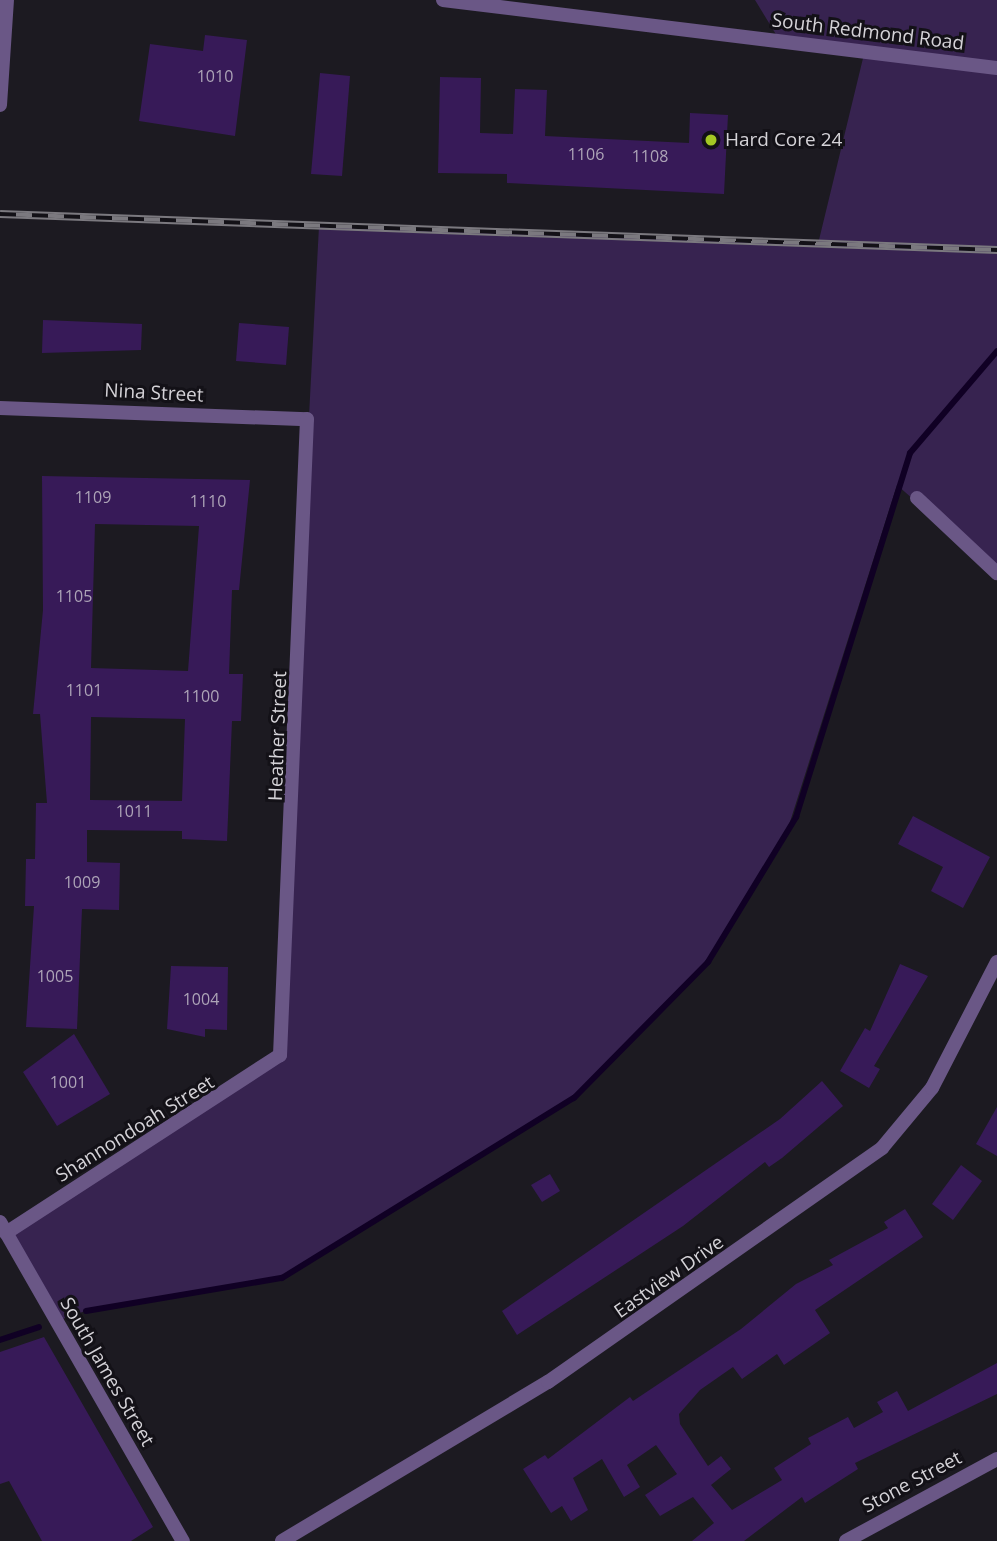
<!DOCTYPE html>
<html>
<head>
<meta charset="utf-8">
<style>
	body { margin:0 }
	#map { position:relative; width:997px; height:1541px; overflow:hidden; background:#1c1a21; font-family:"Open Sans",sans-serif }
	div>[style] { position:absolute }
	.green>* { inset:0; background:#372350 }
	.stream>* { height:6px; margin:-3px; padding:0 3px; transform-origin:3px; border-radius:3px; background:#100024 }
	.building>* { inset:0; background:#371a58 }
	.minor>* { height:14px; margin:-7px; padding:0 7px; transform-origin:7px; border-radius:7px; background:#6a5786 }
	.tertiary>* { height:14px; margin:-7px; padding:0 7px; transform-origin:7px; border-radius:7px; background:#6a5786 }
	.rail>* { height:8px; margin-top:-4px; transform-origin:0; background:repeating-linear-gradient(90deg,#131117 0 16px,#7b797f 0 32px); box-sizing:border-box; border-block:2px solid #7b797f }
	.dots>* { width:19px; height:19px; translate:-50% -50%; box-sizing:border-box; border:4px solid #131117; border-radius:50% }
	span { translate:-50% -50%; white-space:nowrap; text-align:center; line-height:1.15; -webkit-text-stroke:6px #131117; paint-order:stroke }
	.number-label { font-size:16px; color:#ada4b7 }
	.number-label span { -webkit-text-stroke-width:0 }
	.street-label { font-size:19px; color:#d4d2d7 }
	.poi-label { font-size:19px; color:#d4d2d7 }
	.left { translate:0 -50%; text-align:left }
</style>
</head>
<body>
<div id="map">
	<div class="green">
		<div style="clip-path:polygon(755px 0,997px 0,997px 573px,897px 485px,783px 844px,708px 962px,574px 1098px,282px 1278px,88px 1310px,54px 1322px,6px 1233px,275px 1063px,319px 226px,818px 244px,865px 50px,780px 41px)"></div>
	</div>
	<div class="stream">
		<div style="left:86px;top:1311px;width:199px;rotate:-9.6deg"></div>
		<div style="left:282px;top:1278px;width:343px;rotate:-31.7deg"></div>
		<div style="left:574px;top:1098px;width:191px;rotate:-45.4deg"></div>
		<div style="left:708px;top:962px;width:170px;rotate:-58.7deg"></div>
		<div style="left:796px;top:817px;width:381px;rotate:-72.6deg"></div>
		<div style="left:910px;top:453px;width:134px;rotate:-49.5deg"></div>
		<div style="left:0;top:1340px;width:41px;rotate:-18.4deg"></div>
	</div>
	<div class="building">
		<div style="clip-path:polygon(205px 35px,247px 40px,235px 136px,139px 121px,150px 44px,203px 51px)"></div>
		<div style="clip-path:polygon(320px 73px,350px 76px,342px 176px,311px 174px)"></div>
		<div style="clip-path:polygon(440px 77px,481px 78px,480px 133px,513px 134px,515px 89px,547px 90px,545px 136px,689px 143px,690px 113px,728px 115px,724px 194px,507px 183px,507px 174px,438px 173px)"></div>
		<div style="clip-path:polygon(43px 320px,142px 324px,141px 350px,42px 353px)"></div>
		<div style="clip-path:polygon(239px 323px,289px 327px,286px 365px,236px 361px)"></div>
		<div style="clip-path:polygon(evenodd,42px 476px,250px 480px,239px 590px,232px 590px,229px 674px,243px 674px,241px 721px,232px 721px,227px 841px,182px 839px,182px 831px,87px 830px,87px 862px,120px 863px,119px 910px,82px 909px,77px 1029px,26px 1027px,34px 906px,25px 906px,26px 859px,35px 859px,36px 803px,47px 803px,40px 714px,33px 714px,43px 610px,42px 476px,95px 524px,199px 526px,188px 671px,91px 668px,95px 524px,42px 476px,91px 717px,185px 719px,182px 801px,90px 800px,91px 717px)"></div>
		<div style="clip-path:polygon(913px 816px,990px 857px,963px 908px,931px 891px,943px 867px,898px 844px)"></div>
		<div style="clip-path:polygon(900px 964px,928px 976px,874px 1066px,880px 1069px,869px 1088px,840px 1071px,865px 1028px,870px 1031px)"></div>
		<div style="clip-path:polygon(171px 966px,228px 967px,227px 1030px,205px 1029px,205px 1037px,167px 1029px)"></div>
		<div style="clip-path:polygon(74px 1034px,110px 1094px,57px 1126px,23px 1072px)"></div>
		<div style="clip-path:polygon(822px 1081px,843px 1106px,782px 1158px,769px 1167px,765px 1162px,683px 1226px,517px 1335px,502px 1311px,780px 1119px)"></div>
		<div style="clip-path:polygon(997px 1107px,997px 1156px,976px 1144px)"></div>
		<div style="clip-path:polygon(961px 1165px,982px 1181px,953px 1220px,932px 1204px)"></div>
		<div style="clip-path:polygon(550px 1174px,560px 1191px,542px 1202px,531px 1185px)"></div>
		<div style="clip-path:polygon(905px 1209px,923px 1237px,815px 1310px,830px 1333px,784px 1365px,777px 1354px,742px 1379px,733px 1367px,700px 1390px,679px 1414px,680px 1424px,708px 1466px,721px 1456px,731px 1469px,711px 1485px,732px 1510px,782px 1480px,774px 1468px,811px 1444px,808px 1438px,848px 1417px,854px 1428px,883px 1412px,877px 1402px,897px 1391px,908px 1411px,997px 1363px,997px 1394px,855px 1463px,858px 1469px,805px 1503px,802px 1497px,744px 1541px,692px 1541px,714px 1523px,693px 1497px,660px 1516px,645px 1495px,677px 1474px,656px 1445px,627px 1465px,640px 1487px,624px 1497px,602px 1459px,573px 1478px,588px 1510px,571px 1521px,562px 1506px,551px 1513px,523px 1469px,545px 1455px,548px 1459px,630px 1397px,633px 1401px,741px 1329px,796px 1284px,833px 1265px,829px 1260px,888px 1228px,884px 1222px)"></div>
		<div style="clip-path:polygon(44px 1337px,153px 1527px,131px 1541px,42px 1541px,9px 1481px,0 1484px,0 1352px)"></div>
	</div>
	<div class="minor">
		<div style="left:0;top:408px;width:307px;rotate:2.1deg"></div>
		<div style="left:307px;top:419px;width:637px;rotate:92.43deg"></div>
		<div style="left:280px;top:1055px;width:327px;rotate:147deg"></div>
		<div style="left:917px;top:498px;width:110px;rotate:43.2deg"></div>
		<div style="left:282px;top:1541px;width:310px;rotate:-30.9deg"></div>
		<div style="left:548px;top:1382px;width:408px;rotate:-35deg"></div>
		<div style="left:882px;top:1148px;width:78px;rotate:-50.2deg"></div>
		<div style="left:932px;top:1088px;width:142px;rotate:-62.7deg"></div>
		<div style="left:846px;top:1541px;width:172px;rotate:-28.5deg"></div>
	</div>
	<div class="tertiary">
		<div style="left:443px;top:0;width:558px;rotate:7deg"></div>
		<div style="left:0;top:105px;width:105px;rotate:-86.2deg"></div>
		<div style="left:0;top:1222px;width:368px;rotate:60.2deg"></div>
	</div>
	<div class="rail">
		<div style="left:0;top:214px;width:998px;rotate:2.07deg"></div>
	</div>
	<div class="dots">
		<div style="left:711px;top:140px;background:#a4c824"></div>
	</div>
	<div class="number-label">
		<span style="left:215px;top:76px">1010</span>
		<span style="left:586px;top:154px">1106</span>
		<span style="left:650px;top:156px">1108</span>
		<span style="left:93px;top:497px">1109</span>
		<span style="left:208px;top:501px">1110</span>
		<span style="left:74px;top:596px">1105</span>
		<span style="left:84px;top:690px">1101</span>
		<span style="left:201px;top:696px">1100</span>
		<span style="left:134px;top:811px">1011</span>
		<span style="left:82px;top:882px">1009</span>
		<span style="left:55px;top:976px">1005</span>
		<span style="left:201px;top:999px">1004</span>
		<span style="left:68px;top:1082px">1001</span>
	</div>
	<div class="street-label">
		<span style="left:868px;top:32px;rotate:7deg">South Redmond Road</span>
		<span style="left:154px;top:393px;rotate:3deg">Nina Street</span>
		<span style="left:278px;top:736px;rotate:-88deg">Heather Street</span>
		<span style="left:135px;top:1129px;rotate:-32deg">Shannondoah Street</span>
		<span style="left:669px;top:1277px;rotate:-35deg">Eastview Drive</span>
		<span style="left:107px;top:1372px;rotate:60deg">South James Street</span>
		<span style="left:912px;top:1482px;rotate:-28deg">Stone Street</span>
	</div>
	<div class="poi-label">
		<span class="left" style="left:725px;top:140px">Hard Core 24</span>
	</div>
</div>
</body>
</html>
